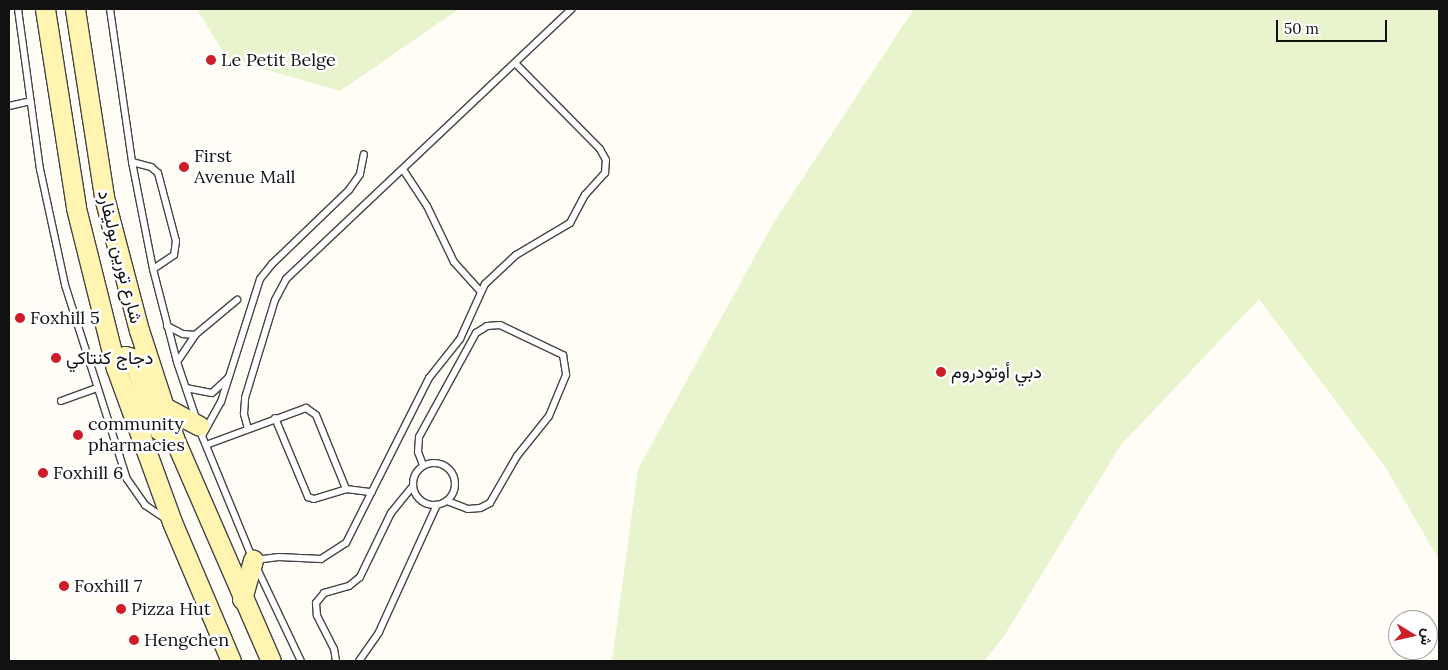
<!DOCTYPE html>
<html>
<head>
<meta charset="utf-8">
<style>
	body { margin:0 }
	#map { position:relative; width:1448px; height:670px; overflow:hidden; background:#fffdf5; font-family:Lora,Vazirmatn,serif }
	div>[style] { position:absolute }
	.pitch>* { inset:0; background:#e7f4cd }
	.roads { filter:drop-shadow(1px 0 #444) drop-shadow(-1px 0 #444) drop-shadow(0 1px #444) drop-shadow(0 -1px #444) }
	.lane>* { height:6px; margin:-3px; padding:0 3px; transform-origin:3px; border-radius:3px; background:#fff }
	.lane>.ring { margin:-3px; padding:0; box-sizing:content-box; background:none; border:6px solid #fff; border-radius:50% }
	.secondary>* { height:19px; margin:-9.5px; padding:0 9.5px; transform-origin:9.5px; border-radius:9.5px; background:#fff5b0 }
	.dots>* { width:14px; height:14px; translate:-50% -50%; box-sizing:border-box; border:2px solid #fff; border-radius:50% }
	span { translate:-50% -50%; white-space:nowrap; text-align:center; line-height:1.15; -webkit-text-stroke:5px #fff; paint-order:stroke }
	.poi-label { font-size:18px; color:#111 }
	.left { translate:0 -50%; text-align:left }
	.street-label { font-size:18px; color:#111 }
	.frame { position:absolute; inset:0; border:10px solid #111; pointer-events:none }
	.north { position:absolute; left:1388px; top:610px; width:50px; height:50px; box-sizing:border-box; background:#fff; border:1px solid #a0a0a0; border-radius:50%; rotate:99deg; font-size:14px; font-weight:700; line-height:20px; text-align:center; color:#111 }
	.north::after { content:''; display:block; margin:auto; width:18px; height:22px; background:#cd1d27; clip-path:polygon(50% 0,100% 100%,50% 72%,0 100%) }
	.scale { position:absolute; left:1276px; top:20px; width:111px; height:22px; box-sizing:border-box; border:2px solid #111; border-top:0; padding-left:6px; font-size:15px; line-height:18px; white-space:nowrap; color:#111; -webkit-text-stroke:4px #fff; paint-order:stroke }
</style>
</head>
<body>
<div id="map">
	<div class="pitch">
		<div style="clip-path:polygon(197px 9px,459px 9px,340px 91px,227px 58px)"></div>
		<div style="clip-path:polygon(914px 9px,1439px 9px,1439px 560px,1386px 468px,1259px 299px,1120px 446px,1004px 636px,984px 661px,612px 661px,638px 469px,774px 222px)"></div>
	</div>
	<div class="roads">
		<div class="lane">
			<div style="left:18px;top:9px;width:162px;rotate:82.2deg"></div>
			<div style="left:40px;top:169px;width:119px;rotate:77.8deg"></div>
			<div style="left:65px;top:285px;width:204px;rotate:72.3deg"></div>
			<div style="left:127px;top:479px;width:32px;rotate:55deg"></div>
			<div style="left:145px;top:505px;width:25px;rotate:34deg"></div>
			<div style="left:110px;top:9px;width:155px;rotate:81.8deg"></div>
			<div style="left:132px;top:162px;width:109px;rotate:78.9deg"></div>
			<div style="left:153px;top:269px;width:96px;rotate:75.5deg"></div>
			<div style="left:177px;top:362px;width:78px;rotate:71.3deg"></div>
			<div style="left:202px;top:436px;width:134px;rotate:67.6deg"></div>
			<div style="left:253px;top:560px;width:112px;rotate:64.6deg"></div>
			<div style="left:9px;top:106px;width:22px;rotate:-13deg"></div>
			<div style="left:132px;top:162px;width:20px;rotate:15deg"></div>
			<div style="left:151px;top:167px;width:9px;rotate:41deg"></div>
			<div style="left:158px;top:173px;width:70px;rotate:75.2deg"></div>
			<div style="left:176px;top:241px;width:14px;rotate:98deg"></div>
			<div style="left:174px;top:255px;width:25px;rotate:146deg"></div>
			<div style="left:404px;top:171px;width:42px;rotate:56.7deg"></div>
			<div style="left:427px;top:206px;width:62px;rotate:64.3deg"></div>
			<div style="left:454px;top:262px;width:39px;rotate:48deg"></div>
			<div style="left:167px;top:326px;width:18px;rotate:27deg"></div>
			<div style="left:183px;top:334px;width:12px;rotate:5deg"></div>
			<div style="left:177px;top:362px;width:32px;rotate:-56deg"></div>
			<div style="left:195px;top:335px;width:55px;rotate:-39.8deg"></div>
			<div style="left:186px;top:388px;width:26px;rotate:11deg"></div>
			<div style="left:212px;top:393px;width:22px;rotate:-43deg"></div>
			<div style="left:61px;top:401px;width:37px;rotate:-20deg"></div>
			<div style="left:275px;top:418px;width:86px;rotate:67.3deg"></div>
			<div style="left:308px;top:497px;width:6px;rotate:18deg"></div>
			<div style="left:314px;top:499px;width:34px;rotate:-17deg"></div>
			<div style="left:346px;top:489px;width:26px;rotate:7deg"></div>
			<div style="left:248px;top:429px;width:16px;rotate:-105deg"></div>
			<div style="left:244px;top:414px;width:16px;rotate:-86deg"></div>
			<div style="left:245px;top:398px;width:102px;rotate:-73deg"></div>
			<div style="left:275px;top:300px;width:24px;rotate:-62deg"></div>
			<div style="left:286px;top:279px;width:393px;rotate:-43.4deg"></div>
			<div style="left:203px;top:434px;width:37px;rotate:-61deg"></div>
			<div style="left:221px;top:402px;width:129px;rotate:-72.4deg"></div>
			<div style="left:260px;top:279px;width:19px;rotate:-51deg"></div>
			<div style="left:272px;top:264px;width:107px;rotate:-43.9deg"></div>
			<div style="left:349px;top:190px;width:19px;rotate:-55deg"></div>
			<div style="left:360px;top:174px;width:20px;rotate:-79deg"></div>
			<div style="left:206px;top:445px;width:107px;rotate:-20.3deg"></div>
			<div style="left:306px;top:408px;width:12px;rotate:35deg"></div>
			<div style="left:316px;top:415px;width:80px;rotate:67.9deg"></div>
			<div class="ring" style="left:413px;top:463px;width:36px;height:36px"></div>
			<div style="left:423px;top:465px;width:14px;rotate:-111deg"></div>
			<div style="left:418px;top:452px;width:15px;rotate:-86deg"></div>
			<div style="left:419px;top:437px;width:119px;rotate:-61.3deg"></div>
			<div style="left:476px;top:333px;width:13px;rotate:-32deg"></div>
			<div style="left:487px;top:326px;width:13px;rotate:-4deg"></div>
			<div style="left:500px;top:325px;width:70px;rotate:25.5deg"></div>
			<div style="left:563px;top:355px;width:20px;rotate:81deg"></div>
			<div style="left:566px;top:375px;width:44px;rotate:112.5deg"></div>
			<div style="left:549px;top:416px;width:51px;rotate:128.7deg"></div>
			<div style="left:517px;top:456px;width:54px;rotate:119.9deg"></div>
			<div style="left:490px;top:503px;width:11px;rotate:153deg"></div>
			<div style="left:480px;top:508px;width:12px;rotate:175deg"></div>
			<div style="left:468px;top:509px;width:22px;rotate:-159deg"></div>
			<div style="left:255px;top:560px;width:24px;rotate:-7deg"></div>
			<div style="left:279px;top:557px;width:42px;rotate:2.7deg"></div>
			<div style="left:321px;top:559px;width:30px;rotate:-33deg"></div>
			<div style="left:346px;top:543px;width:185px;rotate:-63.3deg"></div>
			<div style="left:429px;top:378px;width:50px;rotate:-51.5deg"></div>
			<div style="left:460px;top:339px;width:60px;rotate:-65.6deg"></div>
			<div style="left:485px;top:284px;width:42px;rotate:-43.1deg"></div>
			<div style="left:516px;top:255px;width:63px;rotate:-30.7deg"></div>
			<div style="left:570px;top:223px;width:32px;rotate:-62deg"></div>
			<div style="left:585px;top:195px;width:30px;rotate:-48deg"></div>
			<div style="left:605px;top:173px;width:13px;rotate:-86deg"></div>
			<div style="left:606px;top:160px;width:13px;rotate:-119deg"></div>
			<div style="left:600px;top:149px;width:120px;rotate:-134.7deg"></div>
			<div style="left:336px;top:661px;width:12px;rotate:-99deg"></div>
			<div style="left:334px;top:649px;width:38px;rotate:-117deg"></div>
			<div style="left:317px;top:615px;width:12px;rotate:-95deg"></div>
			<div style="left:316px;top:603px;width:13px;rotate:-51deg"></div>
			<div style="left:324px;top:593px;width:26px;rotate:-16deg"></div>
			<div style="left:349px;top:586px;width:14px;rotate:-39deg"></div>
			<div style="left:360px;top:577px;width:71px;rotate:-64.2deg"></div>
			<div style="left:391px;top:513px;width:35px;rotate:-51deg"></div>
			<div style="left:359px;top:661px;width:35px;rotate:-55deg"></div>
			<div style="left:379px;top:632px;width:140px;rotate:-65.5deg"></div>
		</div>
		<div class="secondary">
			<div style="left:45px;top:9px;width:201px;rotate:81.1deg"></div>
			<div style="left:76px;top:208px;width:165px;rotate:76deg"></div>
			<div style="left:116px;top:368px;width:164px;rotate:70deg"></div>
			<div style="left:172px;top:522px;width:151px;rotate:67deg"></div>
			<div style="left:75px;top:9px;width:190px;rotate:81.2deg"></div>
			<div style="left:104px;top:197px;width:138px;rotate:75.3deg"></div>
			<div style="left:139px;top:330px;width:114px;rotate:72deg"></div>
			<div style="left:174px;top:438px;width:243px;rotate:66.5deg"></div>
			<div style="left:116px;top:368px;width:15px;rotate:-53deg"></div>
			<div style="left:125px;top:356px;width:8px;rotate:14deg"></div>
			<div style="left:133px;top:358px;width:67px;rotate:71.8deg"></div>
			<div style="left:154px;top:422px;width:9px;rotate:58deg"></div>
			<div style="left:159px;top:430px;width:17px;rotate:28deg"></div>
			<div style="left:164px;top:407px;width:40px;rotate:28deg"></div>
			<div style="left:242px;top:599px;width:41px;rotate:-74.2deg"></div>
		</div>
	</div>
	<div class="dots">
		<div style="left:211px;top:60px;background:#cd1d27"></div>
		<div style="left:184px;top:167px;background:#cd1d27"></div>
		<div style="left:20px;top:318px;background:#cd1d27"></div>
		<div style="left:56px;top:358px;background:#cd1d27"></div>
		<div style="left:941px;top:372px;background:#cd1d27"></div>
		<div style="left:78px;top:435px;background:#cd1d27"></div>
		<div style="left:43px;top:473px;background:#cd1d27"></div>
		<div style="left:64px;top:586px;background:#cd1d27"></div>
		<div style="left:121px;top:609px;background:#cd1d27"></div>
		<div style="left:134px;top:640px;background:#cd1d27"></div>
	</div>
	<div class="poi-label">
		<span class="left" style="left:221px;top:60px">Le Petit Belge</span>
		<span class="left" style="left:194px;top:167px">First<br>Avenue Mall</span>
		<span class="left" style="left:30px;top:318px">Foxhill 5</span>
		<span class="left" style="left:66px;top:358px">دجاج كنتاكي</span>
		<span class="left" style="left:951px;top:372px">دبي أوتودروم</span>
		<span class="left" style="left:88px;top:435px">community<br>pharmacies</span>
		<span class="left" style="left:53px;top:473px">Foxhill 6</span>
		<span class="left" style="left:74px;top:586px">Foxhill 7</span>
		<span class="left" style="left:131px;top:609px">Pizza Hut</span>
		<span class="left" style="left:144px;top:640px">Hengchen</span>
	</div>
	<div class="street-label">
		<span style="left:120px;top:257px;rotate:76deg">شارع تورين بوليفارد</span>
	</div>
	<div class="frame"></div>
	<div class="north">ش</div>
	<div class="scale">50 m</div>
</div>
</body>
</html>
